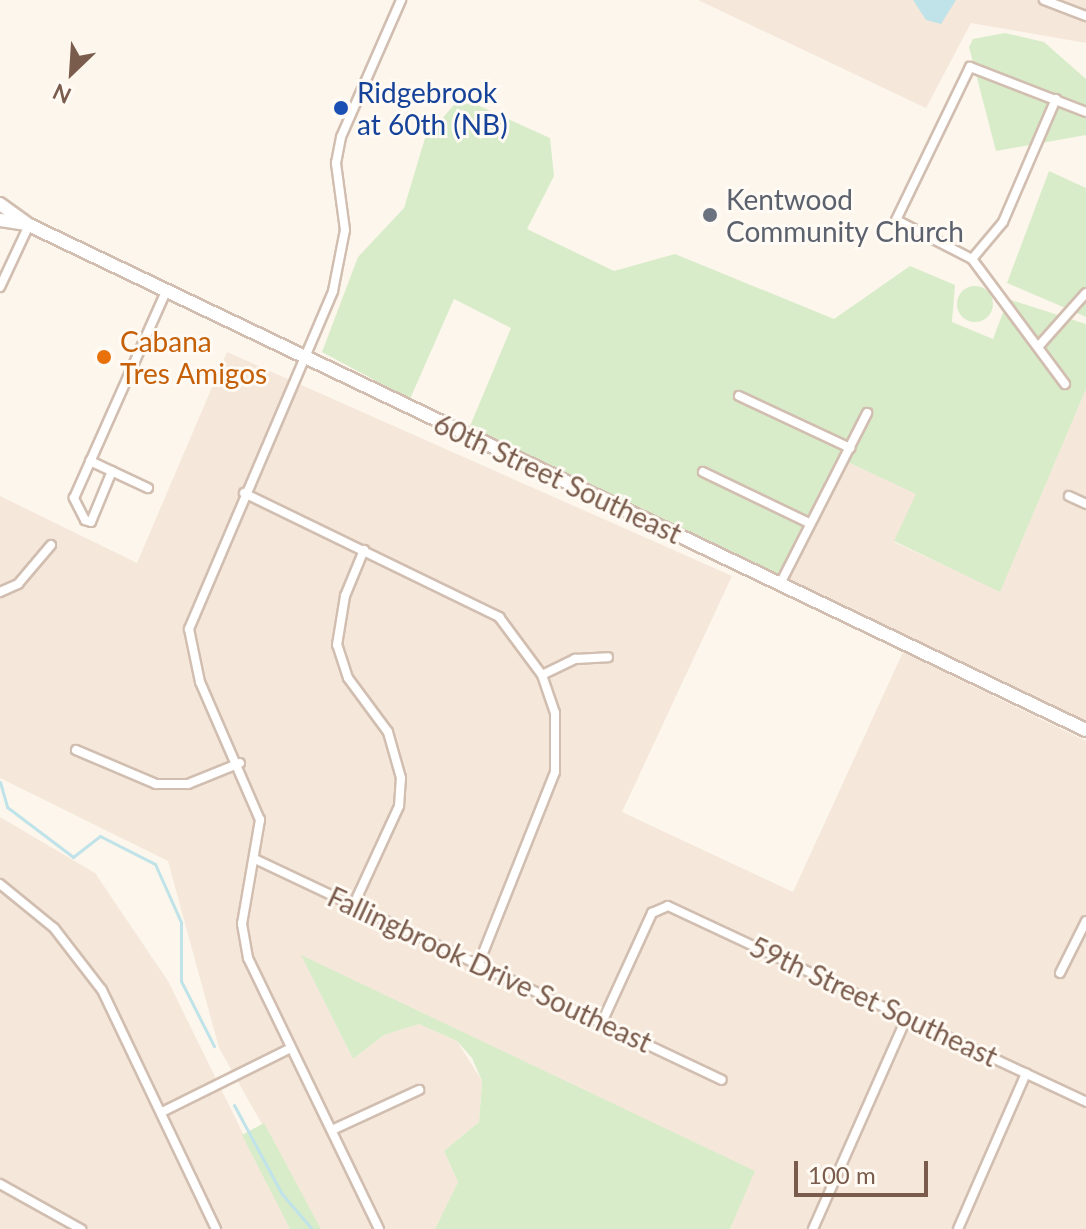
<!DOCTYPE html>
<html>
<head>
<meta charset="utf-8">
<style>
	body { margin:0 }
	#map { position:relative; width:1086px; height:1229px; overflow:hidden; background:#fdf6ec; font-family:Lato,sans-serif }
	div>[style] { position:absolute }
	.residential>* { inset:0; background:#f5e8da }
	.green>* { inset:0; background:#d8ecc9 }
	.round { border-radius:50% }
	.water>* { inset:0; background:#bfe3e8 }
	.stream>* { height:3px; margin:-1.5px; padding:0 1.5px; transform-origin:1.5px; border-radius:1.5px; background:#bfe3e8 }
	.roads { filter:drop-shadow(2px 0 #d1beb0) drop-shadow(-2px 0 #d1beb0) drop-shadow(0 2px #d1beb0) drop-shadow(0 -2px #d1beb0) }
	.street>* { height:8px; margin:-4px; padding:0 4px; transform-origin:4px; border-radius:4px; background:#fff }
	.secondary>* { height:12px; margin:-6px; padding:0 6px; transform-origin:6px; border-radius:6px; background:#fff }
	.dots>* { width:22px; height:22px; translate:-50% -50%; box-sizing:border-box; border:4px solid #fffaf3; border-radius:50% }
	span { translate:-50% -50%; white-space:nowrap; text-align:center; line-height:1.15; -webkit-text-stroke:6px #fffaf3; paint-order:stroke }
	.transit-label { font-size:28px; color:#164399 }
	.left { translate:0 -50%; text-align:left }
	.worship-label { font-size:28px; color:#5b616d }
	.food-label { font-size:28px; color:#c56008 }
	.street-label { font-size:28px; color:#7a5c4d }
	.north { position:absolute; left:32px; top:32px; width:80px; height:80px; -webkit-text-stroke:6px #fffaf3; paint-order:stroke; rotate:205deg; font-size:22px; font-weight:700; line-height:32px; text-align:center; color:#7a5c4d }
	.north::after { content:''; display:block; margin:auto; width:28px; height:36px; background:#7a5c4d; clip-path:polygon(50% 0,100% 100%,50% 72%,0 100%) }
	.scale { position:absolute; left:794px; top:1161px; width:134px; height:36px; box-sizing:border-box; border:4px solid #7a5c4d; border-top:0; padding-left:10px; font-size:24px; line-height:28px; white-space:nowrap; color:#7a5c4d; -webkit-text-stroke:6px #fffaf3; paint-order:stroke }
</style>
</head>
<body>
<div id="map">
	<div class="residential">
		<div style="clip-path:polygon(698px 0,1086px 0,1086px 43px,971px 23px,926px 108px)"></div>
		<div style="clip-path:polygon(227px 352px,732px 576px,622px 812px,793px 892px,903px 652px,1086px 741px,1086px 1229px,730px 1229px,754px 1171px,302px 956px,353px 1059px,384px 1035px,419px 1024px,457px 1041px,482px 1081px,479px 1122px,444px 1151px,458px 1182px,435px 1229px,321px 1229px,219px 1048px,168px 861px,0 778px,0 496px,137px 563px)"></div>
		<div style="clip-path:polygon(1086px 389px,1086px 722px,786px 580px,841px 459px,917px 494px,894px 542px,1000px 591px)"></div>
		<div style="clip-path:polygon(0 817px,95px 873px,168px 981px,290px 1229px,0 1229px)"></div>
	</div>
	<div class="green">
		<div style="clip-path:polygon(1005px 33px,1044px 42px,1086px 79px,1086px 135px,996px 151px,969px 47px,973px 39px)"></div>
		<div style="clip-path:polygon(473px 103px,550px 138px,554px 176px,527px 229px,614px 271px,675px 254px,834px 319px,910px 266px,955px 285px,952px 322px,993px 339px,1008px 299px,1086px 324px,1086px 389px,1000px 592px,894px 541px,916px 494px,841px 459px,786px 580px,470px 426px,511px 328px,454px 299px,410px 399px,322px 352px,358px 257px,404px 208px,425px 138px,454px 105px)"></div>
		<div style="clip-path:polygon(1049px 171px,1086px 188px,1086px 317px,1007px 283px)"></div>
		<div class="round" style="left:957px;top:286px;width:36px;height:36px"></div>
		<div style="clip-path:polygon(301px 955px,755px 1171px,730px 1229px,435px 1229px,458px 1182px,444px 1151px,479px 1122px,482px 1081px,472px 1058px,457px 1041px,419px 1024px,384px 1035px,353px 1059px)"></div>
		<div style="clip-path:polygon(264px 1123px,321px 1229px,290px 1229px,242px 1135px)"></div>
	</div>
	<div class="water">
		<div style="clip-path:polygon(913px 0,956px 0,941px 24px,926px 20px)"></div>
	</div>
	<div class="stream">
		<div style="left:0;top:782px;width:26px;rotate:74deg"></div>
		<div style="left:7px;top:807px;width:83px;rotate:37.1deg"></div>
		<div style="left:73px;top:857px;width:34px;rotate:-38deg"></div>
		<div style="left:100px;top:836px;width:62px;rotate:27deg"></div>
		<div style="left:155px;top:864px;width:64px;rotate:65.9deg"></div>
		<div style="left:181px;top:922px;width:59px;rotate:90deg"></div>
		<div style="left:181px;top:981px;width:73px;rotate:63.1deg"></div>
		<div style="left:234px;top:1105px;width:101px;rotate:61.7deg"></div>
		<div style="left:282px;top:1194px;width:46px;rotate:49.4deg"></div>
	</div>
	<div class="roads">
		<div class="street">
			<div style="left:1044px;top:0;width:45px;rotate:20.9deg"></div>
			<div style="left:972px;top:259px;width:48px;rotate:-50deg"></div>
			<div style="left:1003px;top:222px;width:134px;rotate:-66.7deg"></div>
			<div style="left:0;top:287px;width:68px;rotate:-64.9deg"></div>
			<div style="left:1038px;top:347px;width:72px;rotate:-48.4deg"></div>
			<div style="left:1065px;top:384px;width:156px;rotate:-126.6deg"></div>
			<div style="left:972px;top:259px;width:85px;rotate:-152.8deg"></div>
			<div style="left:896px;top:220px;width:170px;rotate:-64.2deg"></div>
			<div style="left:970px;top:67px;width:124px;rotate:21.2deg"></div>
			<div style="left:739px;top:396px;width:123px;rotate:25.1deg"></div>
			<div style="left:90px;top:461px;width:64px;rotate:25deg"></div>
			<div style="left:112px;top:471px;width:55px;rotate:112.4deg"></div>
			<div style="left:91px;top:522px;width:6px;rotate:-162deg"></div>
			<div style="left:85px;top:520px;width:25px;rotate:-117deg"></div>
			<div style="left:74px;top:498px;width:227px;rotate:-66deg"></div>
			<div style="left:703px;top:472px;width:118px;rotate:25.7deg"></div>
			<div style="left:244px;top:493px;width:284px;rotate:25.9deg"></div>
			<div style="left:499px;top:617px;width:72px;rotate:53.4deg"></div>
			<div style="left:542px;top:675px;width:40px;rotate:71.1deg"></div>
			<div style="left:555px;top:713px;width:59px;rotate:90deg"></div>
			<div style="left:555px;top:772px;width:206px;rotate:111.7deg"></div>
			<div style="left:1069px;top:496px;width:19px;rotate:25deg"></div>
			<div style="left:780px;top:584px;width:192px;rotate:-63deg"></div>
			<div style="left:0;top:592px;width:20px;rotate:-24deg"></div>
			<div style="left:18px;top:584px;width:51px;rotate:-49.8deg"></div>
			<div style="left:542px;top:675px;width:37px;rotate:-26deg"></div>
			<div style="left:575px;top:659px;width:33px;rotate:-3deg"></div>
			<div style="left:76px;top:750px;width:87px;rotate:23deg"></div>
			<div style="left:156px;top:784px;width:32px"></div>
			<div style="left:188px;top:784px;width:56px;rotate:-22deg"></div>
			<div style="left:257px;top:860px;width:514px;rotate:25.32deg"></div>
			<div style="left:0;top:884px;width:70px;rotate:39.2deg"></div>
			<div style="left:54px;top:928px;width:78px;rotate:52.3deg"></div>
			<div style="left:102px;top:990px;width:265px;rotate:64.5deg"></div>
			<div style="left:354px;top:904px;width:108px;rotate:-65.3deg"></div>
			<div style="left:399px;top:806px;width:28px;rotate:-86deg"></div>
			<div style="left:401px;top:778px;width:48px;rotate:-105.8deg"></div>
			<div style="left:388px;top:732px;width:67px;rotate:-126.5deg"></div>
			<div style="left:348px;top:678px;width:35px;rotate:-108deg"></div>
			<div style="left:337px;top:645px;width:50px;rotate:-80.7deg"></div>
			<div style="left:345px;top:596px;width:50px;rotate:-67.6deg"></div>
			<div style="left:1060px;top:973px;width:58px;rotate:-63.4deg"></div>
			<div style="left:603px;top:1020px;width:118px;rotate:-65.4deg"></div>
			<div style="left:652px;top:913px;width:17px;rotate:-24deg"></div>
			<div style="left:668px;top:906px;width:462px;rotate:25.1deg"></div>
			<div style="left:162px;top:1112px;width:144px;rotate:-26.4deg"></div>
			<div style="left:332px;top:1130px;width:96px;rotate:-24.7deg"></div>
			<div style="left:0;top:1184px;width:93px;rotate:29.1deg"></div>
			<div style="left:379px;top:1229px;width:301px;rotate:-115.8deg"></div>
			<div style="left:248px;top:958px;width:35px;rotate:-100deg"></div>
			<div style="left:242px;top:924px;width:106px;rotate:-80.2deg"></div>
			<div style="left:260px;top:820px;width:150px;rotate:-113.5deg"></div>
			<div style="left:200px;top:682px;width:54px;rotate:-101.7deg"></div>
			<div style="left:189px;top:629px;width:367px;rotate:-66.9deg"></div>
			<div style="left:333px;top:291px;width:62px;rotate:-78.9deg"></div>
			<div style="left:345px;top:230px;width:68px;rotate:-97.7deg"></div>
			<div style="left:336px;top:163px;width:26px;rotate:-79deg"></div>
			<div style="left:341px;top:137px;width:150px;rotate:-66.3deg"></div>
			<div style="left:813px;top:1229px;width:232px;rotate:-66.1deg"></div>
			<div style="left:958px;top:1229px;width:170px;rotate:-66.4deg"></div>
		</div>
		<div class="secondary">
			<div style="left:0;top:204px;width:36px;rotate:36deg"></div>
			<div style="left:29px;top:225px;width:1171px;rotate:25.54deg"></div>
			<div style="left:0;top:220px;width:24px;rotate:9deg"></div>
		</div>
	</div>
	<div class="dots">
		<div style="left:341px;top:108px;background:#1a4fb4"></div>
		<div style="left:710px;top:215px;background:#6b7280"></div>
		<div style="left:104px;top:357px;background:#e8710a"></div>
	</div>
	<div class="transit-label">
		<span class="left" style="left:357px;top:108px">Ridgebrook<br>at 60th (NB)</span>
	</div>
	<div class="worship-label">
		<span class="left" style="left:726px;top:215px">Kentwood<br>Community Church</span>
	</div>
	<div class="food-label">
		<span class="left" style="left:120px;top:357px">Cabana<br>Tres Amigos</span>
	</div>
	<div class="street-label">
		<span style="left:558px;top:478px;rotate:25deg">60th Street Southeast</span>
		<span style="left:490px;top:969px;rotate:25deg">Fallingbrook Drive Southeast</span>
		<span style="left:874px;top:1001px;rotate:25deg">59th Street Southeast</span>
	</div>
	<div class="north">N</div>
	<div class="scale">100 m</div>
</div>
</body>
</html>
